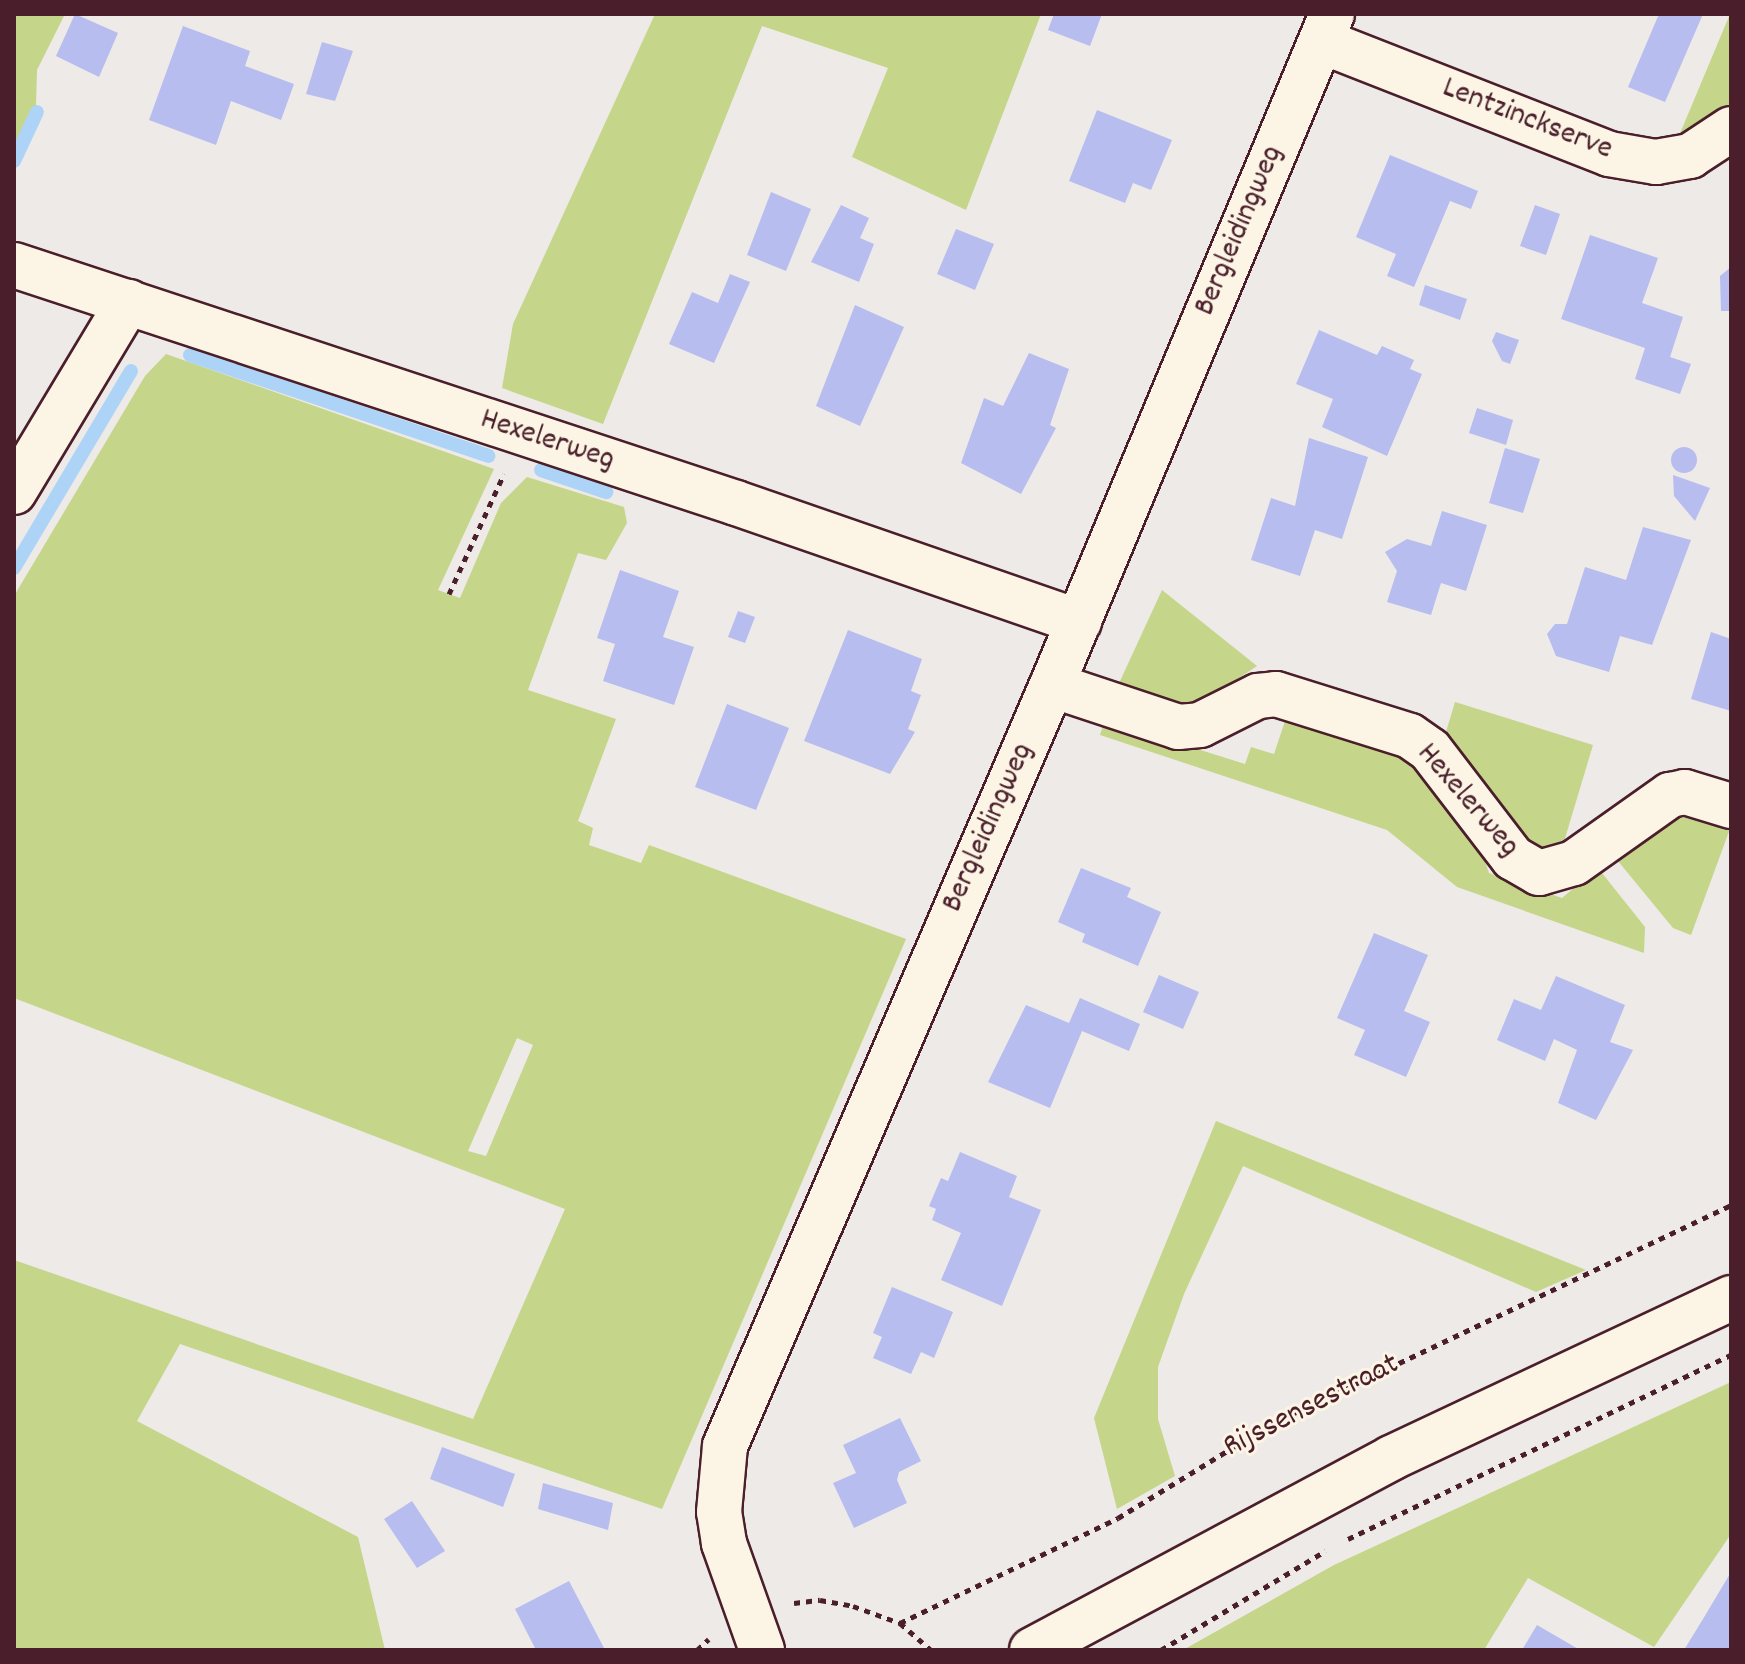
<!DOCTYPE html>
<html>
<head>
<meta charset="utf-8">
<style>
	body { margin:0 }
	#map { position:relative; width:1745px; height:1664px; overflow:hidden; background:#eeeae7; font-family:Dekko,sans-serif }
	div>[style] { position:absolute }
	.green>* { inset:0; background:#c5d589 }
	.stream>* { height:14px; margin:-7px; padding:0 7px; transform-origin:7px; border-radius:7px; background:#add4f7 }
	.building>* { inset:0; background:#b7bdef }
	.round { border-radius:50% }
	.path>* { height:5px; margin-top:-2.5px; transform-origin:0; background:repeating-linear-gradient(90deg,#4a1f2b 0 6px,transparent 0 12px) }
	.roads { filter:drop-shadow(2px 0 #4a1f2b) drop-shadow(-2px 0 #4a1f2b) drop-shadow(0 2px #4a1f2b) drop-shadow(0 -2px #4a1f2b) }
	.minor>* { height:44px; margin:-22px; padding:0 22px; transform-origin:22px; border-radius:22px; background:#fcf5e5 }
	.secondary>* { height:44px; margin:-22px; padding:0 22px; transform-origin:22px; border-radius:22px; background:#fcf5e5 }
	span { translate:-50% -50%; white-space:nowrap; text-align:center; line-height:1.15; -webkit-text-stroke:6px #fcf5e5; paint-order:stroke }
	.street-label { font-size:32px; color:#4a1f2b }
	.frame { position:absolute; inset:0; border:16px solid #4a1f2b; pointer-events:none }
</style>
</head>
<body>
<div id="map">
	<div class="green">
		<div style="clip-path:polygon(14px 14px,65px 14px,37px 70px,36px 105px,14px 153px)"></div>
		<div style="clip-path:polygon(655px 14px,1041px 14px,966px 210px,852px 157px,888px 68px,762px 26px,603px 424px,502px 388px,513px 324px)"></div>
		<div style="clip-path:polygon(1730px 14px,1731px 107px,1676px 143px)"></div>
		<div style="clip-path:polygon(evenodd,166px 354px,494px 469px,438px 590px,460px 598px,501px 503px,527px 477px,624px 507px,627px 523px,606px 560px,578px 553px,528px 690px,616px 719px,578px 821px,593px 828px,589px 845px,641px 863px,649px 845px,906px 939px,662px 1509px,180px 1344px,137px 1421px,358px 1537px,385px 1650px,14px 1650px,14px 1260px,473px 1419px,565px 1209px,14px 998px,14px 596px,145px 376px,166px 354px,517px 1038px,533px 1045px,486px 1156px,468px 1151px,517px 1038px)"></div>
		<div style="clip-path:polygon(1162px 590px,1257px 666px,1182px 716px,1115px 692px)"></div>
		<div style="clip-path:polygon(1455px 702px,1593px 745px,1563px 845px,1538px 853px,1443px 742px)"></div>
		<div style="clip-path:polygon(1289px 709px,1406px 747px,1477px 839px,1489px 873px,1562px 898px,1598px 868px,1645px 927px,1644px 953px,1457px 887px,1387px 830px,1100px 735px,1105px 720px,1245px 764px,1251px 747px,1274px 754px)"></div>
		<div style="clip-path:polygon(1665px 814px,1731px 826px,1691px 935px,1673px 928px,1613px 855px)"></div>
		<div style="clip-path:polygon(1216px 1121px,1586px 1270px,1536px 1292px,1243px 1166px,1184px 1294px,1158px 1367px,1158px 1419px,1175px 1476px,1117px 1509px,1094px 1418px)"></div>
		<div style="clip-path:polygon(1731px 1382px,1731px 1534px,1654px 1647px,1528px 1578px,1484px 1650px,1183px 1650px,1334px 1565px)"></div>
	</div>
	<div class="stream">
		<div style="left:14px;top:161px;width:54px;rotate:-64.9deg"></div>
		<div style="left:190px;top:355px;width:315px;rotate:18.7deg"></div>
		<div style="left:541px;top:470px;width:69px;rotate:18.7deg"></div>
		<div style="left:14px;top:568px;width:229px;rotate:-59.3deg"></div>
	</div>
	<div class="building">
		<div style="clip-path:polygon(75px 14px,118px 33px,99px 77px,56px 56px)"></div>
		<div style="clip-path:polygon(1054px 14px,1102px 14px,1090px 46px,1048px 30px)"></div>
		<div style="clip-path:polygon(1659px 14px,1703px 14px,1665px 102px,1628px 87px)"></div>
		<div style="clip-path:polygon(183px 26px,250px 51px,245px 66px,294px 84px,281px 120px,231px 101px,216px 145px,149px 120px)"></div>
		<div style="clip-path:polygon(322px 42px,353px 51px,335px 101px,306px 94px)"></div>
		<div style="clip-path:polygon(1097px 110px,1172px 140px,1151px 190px,1133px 183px,1125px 203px,1069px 181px)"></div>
		<div style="clip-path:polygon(1390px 155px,1478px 191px,1471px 209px,1450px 201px,1414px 287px,1387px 276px,1396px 254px,1356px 237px)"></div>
		<div style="clip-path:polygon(771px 192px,811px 209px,786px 271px,747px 255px)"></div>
		<div style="clip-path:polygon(841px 205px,869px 218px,860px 238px,874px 244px,859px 282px,811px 262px)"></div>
		<div style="clip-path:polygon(1535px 205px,1560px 214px,1546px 255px,1520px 246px)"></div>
		<div style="clip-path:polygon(956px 229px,994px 244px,975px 290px,937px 274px)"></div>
		<div style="clip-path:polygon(1590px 235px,1658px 258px,1642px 303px,1683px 317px,1670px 357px,1691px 364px,1680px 394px,1635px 379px,1645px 348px,1561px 319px)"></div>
		<div style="clip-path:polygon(1731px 267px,1731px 311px,1721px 311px,1720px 276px)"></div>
		<div style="clip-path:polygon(730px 274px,750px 282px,714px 363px,669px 344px,692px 292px,718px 303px)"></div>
		<div style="clip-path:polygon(1425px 285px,1467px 299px,1460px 320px,1419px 305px)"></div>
		<div style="clip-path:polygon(855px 305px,904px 327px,860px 426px,816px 406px)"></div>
		<div style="clip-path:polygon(1319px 330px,1377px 355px,1382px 346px,1414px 360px,1410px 369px,1422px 374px,1387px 456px,1322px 427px,1333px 399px,1296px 384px)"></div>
		<div style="clip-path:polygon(1496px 332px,1519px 340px,1510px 364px,1502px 361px,1492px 341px)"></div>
		<div style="clip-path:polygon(1029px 353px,1069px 369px,1050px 425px,1056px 428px,1021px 494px,961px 463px,984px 398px,1003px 406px)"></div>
		<div style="clip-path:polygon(1477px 408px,1513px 420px,1506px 445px,1469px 433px)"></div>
		<div style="clip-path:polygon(1309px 438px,1368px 457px,1342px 539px,1315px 530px,1300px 576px,1251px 560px,1271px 498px,1295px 506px)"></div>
		<div class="round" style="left:1671px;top:447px;width:26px;height:26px"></div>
		<div style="clip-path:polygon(1505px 448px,1540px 459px,1523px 513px,1489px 503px)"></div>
		<div style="clip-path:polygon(1673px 475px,1710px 488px,1695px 521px,1674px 496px)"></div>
		<div style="clip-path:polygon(1442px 511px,1487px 525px,1466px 591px,1441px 583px,1431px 615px,1387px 602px,1397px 571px,1385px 552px,1407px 539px,1431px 546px)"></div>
		<div style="clip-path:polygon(1643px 527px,1691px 540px,1652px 645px,1620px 636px,1609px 672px,1556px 656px,1547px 634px,1555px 624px,1567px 624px,1585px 567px,1626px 580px)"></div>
		<div style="clip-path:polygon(620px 570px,679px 591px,663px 637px,694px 647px,674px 705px,603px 681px,615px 644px,597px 638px)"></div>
		<div style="clip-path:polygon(738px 611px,755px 617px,745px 643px,728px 637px)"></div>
		<div style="clip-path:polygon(848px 630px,922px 659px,911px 691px,921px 695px,908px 729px,915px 732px,890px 774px,804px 741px)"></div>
		<div style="clip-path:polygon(1711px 632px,1731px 639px,1731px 711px,1691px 699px)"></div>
		<div style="clip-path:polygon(727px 704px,789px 728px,756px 810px,695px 787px)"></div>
		<div style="clip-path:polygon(1081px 868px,1131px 888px,1127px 897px,1161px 912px,1138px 966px,1082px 942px,1085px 934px,1058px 922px)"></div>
		<div style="clip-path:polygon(1374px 933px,1428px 955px,1404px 1011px,1430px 1022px,1406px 1077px,1354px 1055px,1365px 1030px,1337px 1018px)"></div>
		<div style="clip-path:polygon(1159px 975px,1199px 992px,1183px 1029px,1143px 1012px)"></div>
		<div style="clip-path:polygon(1556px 976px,1625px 1005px,1610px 1042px,1633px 1050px,1596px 1120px,1558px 1103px,1577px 1050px,1554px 1039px,1545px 1061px,1497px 1040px,1514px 999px,1541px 1010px)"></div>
		<div style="clip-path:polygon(1080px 998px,1140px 1024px,1129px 1051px,1082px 1031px,1050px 1108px,988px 1082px,1026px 1005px,1069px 1023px)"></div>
		<div style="clip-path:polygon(960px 1152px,1017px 1176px,1009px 1197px,1041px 1210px,1002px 1306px,941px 1280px,961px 1233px,932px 1220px,936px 1209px,929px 1206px,941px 1178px,948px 1181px)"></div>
		<div style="clip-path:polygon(892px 1287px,953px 1312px,934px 1358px,921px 1352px,911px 1374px,873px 1358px,882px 1337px,873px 1333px)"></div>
		<div style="clip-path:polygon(900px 1418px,921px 1461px,899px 1472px,897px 1480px,907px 1503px,854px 1528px,833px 1483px,856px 1473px,843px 1445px)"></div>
		<div style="clip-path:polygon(442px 1447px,515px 1474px,503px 1507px,430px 1479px)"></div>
		<div style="clip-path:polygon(543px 1483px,613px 1503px,608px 1530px,538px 1509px)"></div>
		<div style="clip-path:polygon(412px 1501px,445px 1551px,417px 1568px,384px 1519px)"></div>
		<div style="clip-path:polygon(1731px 1572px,1731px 1650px,1684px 1650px,1703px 1619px)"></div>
		<div style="clip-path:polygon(569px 1581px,604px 1648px,536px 1650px,515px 1609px)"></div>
		<div style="clip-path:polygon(1537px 1625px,1580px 1650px,1522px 1650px)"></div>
	</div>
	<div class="path">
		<div style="left:449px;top:594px;width:132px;rotate:-65.4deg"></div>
		<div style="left:1348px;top:1539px;width:425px;rotate:-25.7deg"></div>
		<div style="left:794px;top:1603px;width:26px;rotate:-7deg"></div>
		<div style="left:820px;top:1600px;width:34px;rotate:10deg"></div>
		<div style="left:853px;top:1606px;width:50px;rotate:19.9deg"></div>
		<div style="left:900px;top:1623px;width:41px;rotate:41.1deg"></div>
		<div style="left:900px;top:1623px;width:242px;rotate:-25.7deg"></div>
		<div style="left:1118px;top:1518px;width:177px;rotate:-31.6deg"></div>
		<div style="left:1269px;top:1425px;width:512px;rotate:-25.46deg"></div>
		<div style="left:697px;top:1650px;width:16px;rotate:-43deg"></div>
		<div style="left:1161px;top:1650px;width:192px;rotate:-31.1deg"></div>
	</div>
	<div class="roads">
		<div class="minor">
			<div style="left:1321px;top:41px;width:309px;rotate:21.4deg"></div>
			<div style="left:1609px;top:154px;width:48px;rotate:9.7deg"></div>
			<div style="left:1656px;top:162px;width:35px;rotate:-10deg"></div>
			<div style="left:1690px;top:156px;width:49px;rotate:-33.4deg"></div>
			<div style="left:14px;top:265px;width:760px;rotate:18.24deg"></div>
			<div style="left:736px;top:503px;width:363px;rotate:19.1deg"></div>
			<div style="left:14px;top:492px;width:222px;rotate:-59deg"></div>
			<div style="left:1052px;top:685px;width:133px;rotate:18.4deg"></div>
			<div style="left:1178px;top:727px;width:22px;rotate:-5deg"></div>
			<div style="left:1200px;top:725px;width:65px;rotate:-26.6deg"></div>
			<div style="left:1258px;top:696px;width:18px;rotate:-6deg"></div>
			<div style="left:1276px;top:694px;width:140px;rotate:17.4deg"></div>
			<div style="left:1410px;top:736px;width:24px;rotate:35deg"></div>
			<div style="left:1430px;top:750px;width:136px;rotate:52.5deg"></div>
			<div style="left:1513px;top:858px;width:30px;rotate:30deg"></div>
			<div style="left:1539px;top:873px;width:36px;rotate:-16deg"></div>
			<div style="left:1574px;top:863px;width:118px;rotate:-35.3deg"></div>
			<div style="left:1670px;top:795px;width:15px;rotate:-11deg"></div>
			<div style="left:1685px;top:792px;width:48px;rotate:16.9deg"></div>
			<div style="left:762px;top:1650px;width:114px;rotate:-109.6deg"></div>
			<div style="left:724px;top:1543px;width:31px;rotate:-99deg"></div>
			<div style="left:719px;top:1512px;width:66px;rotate:-84.8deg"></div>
			<div style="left:725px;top:1446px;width:828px;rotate:-66.75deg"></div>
			<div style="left:1052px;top:685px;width:727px;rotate:-67.35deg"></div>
		</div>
		<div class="secondary">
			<div style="left:1032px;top:1650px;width:407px;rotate:-28.1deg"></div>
			<div style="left:1391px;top:1458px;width:376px;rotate:-25.2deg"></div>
		</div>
	</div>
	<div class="street-label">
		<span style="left:1527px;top:120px;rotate:21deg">Lentzinckserve</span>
		<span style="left:1240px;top:231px;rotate:-67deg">Bergleidingweg</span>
		<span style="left:547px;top:441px;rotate:18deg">Hexelerweg</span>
		<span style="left:1467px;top:801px;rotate:49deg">Hexelerweg</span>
		<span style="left:989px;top:828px;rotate:-66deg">Bergleidingweg</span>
		<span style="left:1312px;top:1407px;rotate:-27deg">Rijssensestraat</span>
	</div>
	<div class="frame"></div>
</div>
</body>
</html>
